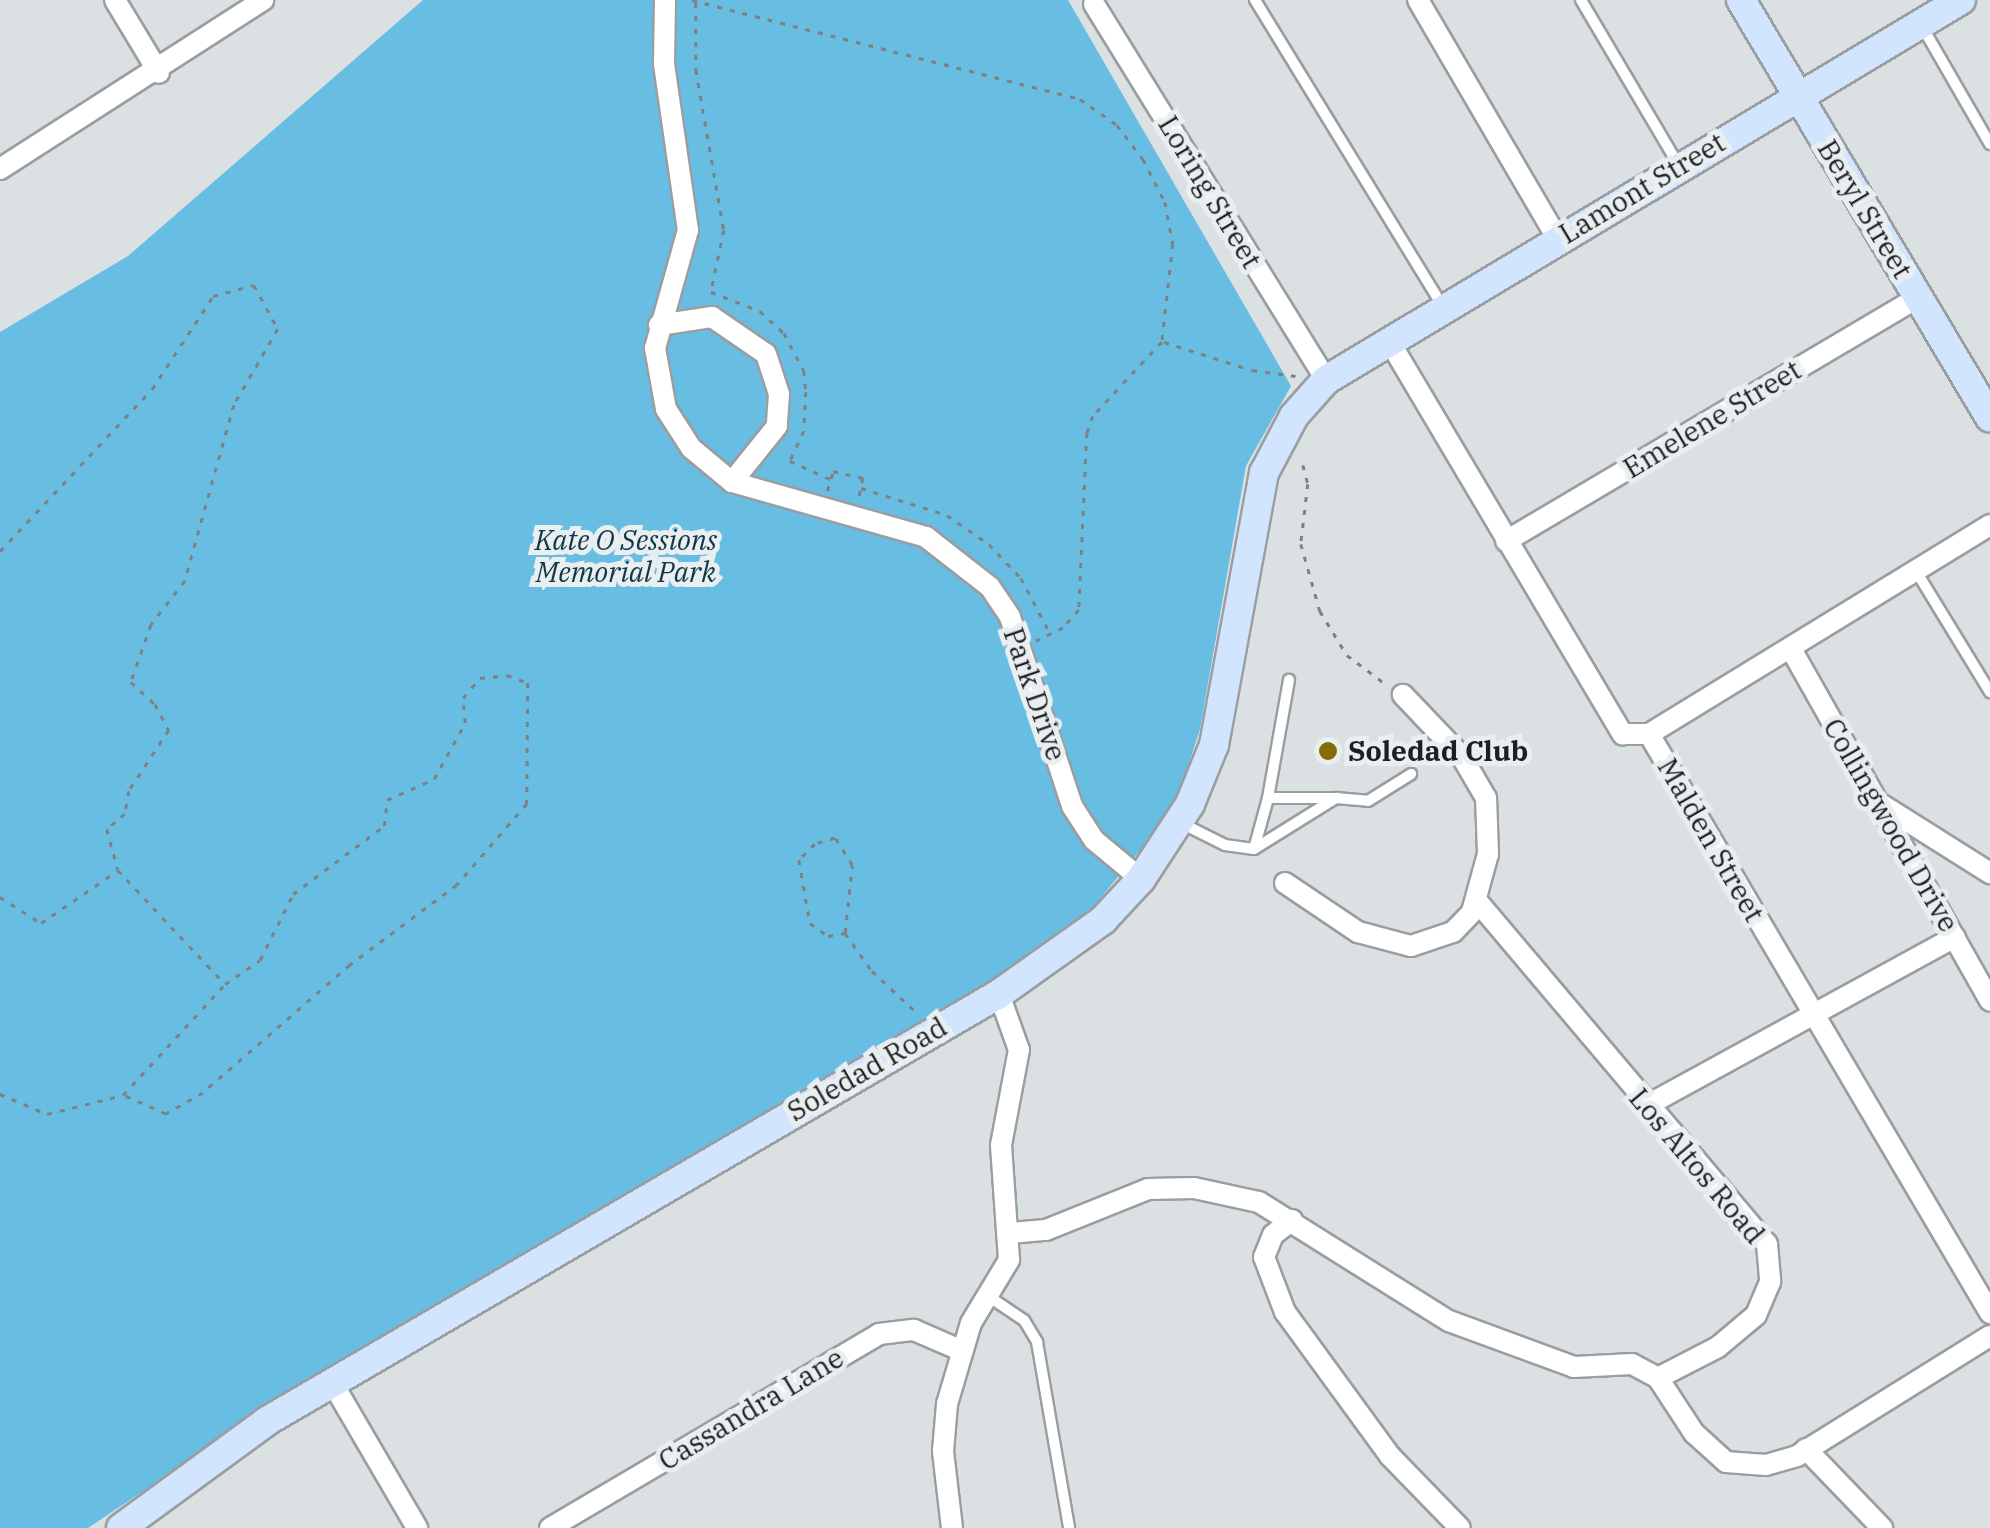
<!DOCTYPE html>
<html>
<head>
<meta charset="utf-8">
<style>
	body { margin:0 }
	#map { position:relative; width:1990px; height:1528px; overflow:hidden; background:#dbe0e3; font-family:"IBM Plex Serif",serif }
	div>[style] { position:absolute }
	.green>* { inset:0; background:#68bde2 }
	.path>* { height:2.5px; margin-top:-1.25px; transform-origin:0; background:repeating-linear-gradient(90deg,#7e8183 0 5px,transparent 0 13px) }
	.roads { filter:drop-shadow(2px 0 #9a9ea1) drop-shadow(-2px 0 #9a9ea1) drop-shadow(0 2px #9a9ea1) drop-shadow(0 -2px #9a9ea1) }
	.lane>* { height:10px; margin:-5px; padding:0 5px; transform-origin:5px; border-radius:5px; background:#fff }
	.street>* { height:20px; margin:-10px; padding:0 10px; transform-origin:10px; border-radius:10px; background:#fff }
	.secondary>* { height:28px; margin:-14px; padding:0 14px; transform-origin:14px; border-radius:14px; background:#d2e5fe }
	.dots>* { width:28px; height:28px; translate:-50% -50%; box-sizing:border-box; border:5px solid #e9eef0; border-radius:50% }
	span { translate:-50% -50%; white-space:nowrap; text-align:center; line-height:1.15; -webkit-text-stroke:10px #e9eef0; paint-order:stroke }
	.street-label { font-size:28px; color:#1e1f20 }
	.park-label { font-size:28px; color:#0f3747; font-style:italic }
	.poi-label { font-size:28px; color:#1e1f20; font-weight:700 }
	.left { translate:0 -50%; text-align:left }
</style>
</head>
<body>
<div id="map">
	<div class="green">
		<div style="clip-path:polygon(423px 0,1068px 0,1291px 386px,1246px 466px,1200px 729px,1181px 788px,1151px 837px,1093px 907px,1003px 977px,317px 1375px,88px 1528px,0 1528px,0 332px,128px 256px)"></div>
	</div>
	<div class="path">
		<div style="left:692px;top:0;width:400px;rotate:14.3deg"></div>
		<div style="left:1080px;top:99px;width:45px;rotate:35.1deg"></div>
		<div style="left:1117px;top:125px;width:43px;rotate:52.6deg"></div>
		<div style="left:1143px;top:159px;width:48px;rotate:62.9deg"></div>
		<div style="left:1165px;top:202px;width:43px;rotate:79.2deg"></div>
		<div style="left:1173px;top:244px;width:99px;rotate:96.4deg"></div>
		<div style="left:1162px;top:342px;width:101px;rotate:133deg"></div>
		<div style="left:1093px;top:416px;width:18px;rotate:109deg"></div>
		<div style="left:1087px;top:433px;width:177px;rotate:92.6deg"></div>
		<div style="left:1079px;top:610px;width:24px;rotate:132deg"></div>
		<div style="left:1063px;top:628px;width:30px;rotate:154deg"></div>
		<div style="left:696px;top:3px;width:67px;rotate:90deg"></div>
		<div style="left:696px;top:70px;width:162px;rotate:80.1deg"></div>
		<div style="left:724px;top:230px;width:63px;rotate:101.8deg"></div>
		<div style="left:711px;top:292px;width:53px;rotate:21.2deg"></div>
		<div style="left:760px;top:311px;width:33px;rotate:43deg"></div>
		<div style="left:784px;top:333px;width:43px;rotate:62.2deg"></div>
		<div style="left:804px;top:371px;width:21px;rotate:85deg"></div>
		<div style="left:806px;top:392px;width:39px;rotate:93deg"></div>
		<div style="left:804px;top:431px;width:33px;rotate:115deg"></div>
		<div style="left:790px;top:461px;width:44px;rotate:24.2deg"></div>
		<div style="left:1164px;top:342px;width:92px;rotate:17.7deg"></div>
		<div style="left:1252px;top:370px;width:44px;rotate:7.8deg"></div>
		<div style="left:1303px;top:465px;width:20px;rotate:75deg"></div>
		<div style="left:1308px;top:484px;width:60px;rotate:96.7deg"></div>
		<div style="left:1301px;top:544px;width:70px;rotate:74.2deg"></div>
		<div style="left:1320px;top:611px;width:52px;rotate:58.5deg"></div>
		<div style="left:1347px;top:655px;width:50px;rotate:36.9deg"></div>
		<div style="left:861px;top:488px;width:90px;rotate:17.4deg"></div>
		<div style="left:947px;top:515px;width:51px;rotate:34.6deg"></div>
		<div style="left:989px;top:544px;width:47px;rotate:46.7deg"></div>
		<div style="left:1021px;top:578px;width:64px;rotate:62.2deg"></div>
		<div style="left:827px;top:491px;width:21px;rotate:-73deg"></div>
		<div style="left:833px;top:471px;width:31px;rotate:13deg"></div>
		<div style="left:863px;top:478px;width:20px;rotate:101deg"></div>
		<div style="left:0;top:551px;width:222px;rotate:-46.8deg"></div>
		<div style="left:152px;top:389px;width:111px;rotate:-56.7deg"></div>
		<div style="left:213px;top:296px;width:42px;rotate:-15deg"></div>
		<div style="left:254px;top:285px;width:50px;rotate:61.4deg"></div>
		<div style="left:278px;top:329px;width:88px;rotate:120.1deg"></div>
		<div style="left:234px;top:405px;width:183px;rotate:105.6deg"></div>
		<div style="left:185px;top:581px;width:56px;rotate:127.7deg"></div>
		<div style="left:151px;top:625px;width:60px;rotate:109.3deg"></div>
		<div style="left:131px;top:682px;width:33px;rotate:43deg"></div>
		<div style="left:155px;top:704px;width:30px;rotate:62deg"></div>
		<div style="left:169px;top:730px;width:73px;rotate:123.3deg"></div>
		<div style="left:129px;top:791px;width:23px;rotate:100deg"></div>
		<div style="left:125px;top:814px;width:23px;rotate:140deg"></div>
		<div style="left:107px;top:829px;width:42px;rotate:75deg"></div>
		<div style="left:118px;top:870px;width:155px;rotate:46.8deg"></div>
		<div style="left:0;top:897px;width:49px;rotate:32.4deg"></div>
		<div style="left:41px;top:923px;width:92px;rotate:-34.4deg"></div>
		<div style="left:845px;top:933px;width:68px;rotate:-84.1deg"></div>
		<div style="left:852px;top:865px;width:32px;rotate:-122deg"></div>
		<div style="left:835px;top:838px;width:21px;rotate:163deg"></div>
		<div style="left:815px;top:844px;width:23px;rotate:135deg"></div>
		<div style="left:799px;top:860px;width:64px;rotate:80.1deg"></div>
		<div style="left:810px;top:923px;width:22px;rotate:36deg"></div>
		<div style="left:828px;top:936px;width:17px;rotate:-10deg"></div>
		<div style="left:845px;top:933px;width:47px;rotate:54.6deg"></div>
		<div style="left:872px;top:971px;width:62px;rotate:43deg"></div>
		<div style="left:0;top:1094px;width:51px;rotate:23.1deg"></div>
		<div style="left:47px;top:1114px;width:78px;rotate:-14deg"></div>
		<div style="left:123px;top:1095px;width:151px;rotate:-47.4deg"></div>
		<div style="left:225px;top:984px;width:42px;rotate:-34.4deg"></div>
		<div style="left:260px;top:960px;width:74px;rotate:-63.4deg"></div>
		<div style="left:293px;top:894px;width:114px;rotate:-36.8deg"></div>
		<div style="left:384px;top:826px;width:26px;rotate:-83deg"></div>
		<div style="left:387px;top:800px;width:51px;rotate:-24.1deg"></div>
		<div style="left:434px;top:779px;width:64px;rotate:-61deg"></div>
		<div style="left:465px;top:723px;width:25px;rotate:-95deg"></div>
		<div style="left:463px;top:698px;width:26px;rotate:-50deg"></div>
		<div style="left:480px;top:678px;width:27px;rotate:-6deg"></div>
		<div style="left:507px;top:675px;width:22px;rotate:21deg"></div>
		<div style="left:528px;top:683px;width:121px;rotate:90.5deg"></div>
		<div style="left:527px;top:804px;width:107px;rotate:130.8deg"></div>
		<div style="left:457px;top:885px;width:134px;rotate:143.2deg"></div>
		<div style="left:350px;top:965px;width:195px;rotate:139deg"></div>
		<div style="left:203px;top:1093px;width:43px;rotate:150.4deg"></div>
		<div style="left:166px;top:1114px;width:47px;rotate:-156.2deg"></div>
	</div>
	<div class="roads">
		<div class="lane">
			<div style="left:1255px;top:0;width:358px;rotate:58.5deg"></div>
			<div style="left:1581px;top:0;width:193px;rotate:59.4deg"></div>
			<div style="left:1923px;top:28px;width:134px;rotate:60deg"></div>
			<div style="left:1916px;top:571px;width:142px;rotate:58.6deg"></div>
			<div style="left:1268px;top:798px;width:120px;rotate:-79.9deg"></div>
			<div style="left:1179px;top:822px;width:51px;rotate:26.6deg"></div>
			<div style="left:1225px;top:845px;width:29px;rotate:8deg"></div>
			<div style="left:1254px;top:849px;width:97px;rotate:-31.9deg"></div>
			<div style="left:1336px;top:798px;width:32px;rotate:5deg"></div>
			<div style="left:1368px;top:801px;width:51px;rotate:-32.1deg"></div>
			<div style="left:1254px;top:849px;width:53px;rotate:-74.6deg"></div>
			<div style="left:1268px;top:798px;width:67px"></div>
			<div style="left:991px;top:1298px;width:40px;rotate:34deg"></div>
			<div style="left:1024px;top:1320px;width:26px;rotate:59deg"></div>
			<div style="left:1037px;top:1342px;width:189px;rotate:80.2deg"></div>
		</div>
		<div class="street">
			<div style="left:115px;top:0;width:85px;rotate:58.9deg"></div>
			<div style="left:665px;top:0;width:64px;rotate:90.9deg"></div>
			<div style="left:664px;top:64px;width:168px;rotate:81.8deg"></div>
			<div style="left:688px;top:230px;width:123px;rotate:105.6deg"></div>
			<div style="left:655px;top:348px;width:62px;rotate:79.8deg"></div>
			<div style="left:666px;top:409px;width:46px;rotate:57.3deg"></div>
			<div style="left:691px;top:448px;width:53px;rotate:39.7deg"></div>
			<div style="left:732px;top:482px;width:202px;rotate:15.8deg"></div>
			<div style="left:926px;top:537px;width:81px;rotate:38deg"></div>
			<div style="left:990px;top:587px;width:36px;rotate:56deg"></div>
			<div style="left:1010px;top:617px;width:199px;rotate:71.8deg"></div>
			<div style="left:1072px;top:806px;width:40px;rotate:57.1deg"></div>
			<div style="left:1094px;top:840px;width:61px;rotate:39.7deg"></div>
			<div style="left:1418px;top:0;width:276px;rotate:59.7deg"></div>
			<div style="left:1094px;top:4px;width:442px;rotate:58.3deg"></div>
			<div style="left:0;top:169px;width:313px;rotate:-32.7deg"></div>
			<div style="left:659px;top:325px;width:54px;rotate:-8.6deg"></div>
			<div style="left:712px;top:317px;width:65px;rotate:34.4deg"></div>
			<div style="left:766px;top:354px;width:42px;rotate:72deg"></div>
			<div style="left:779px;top:394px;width:32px;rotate:94deg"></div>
			<div style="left:777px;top:426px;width:72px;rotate:128.8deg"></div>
			<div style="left:1388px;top:339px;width:460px;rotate:59.3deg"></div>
			<div style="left:1623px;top:734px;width:26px"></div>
			<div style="left:1649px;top:734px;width:400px;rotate:-31.5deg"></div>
			<div style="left:1506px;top:541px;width:480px;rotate:-30.6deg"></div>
			<div style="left:1791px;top:649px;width:404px;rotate:60.5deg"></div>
			<div style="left:1649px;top:734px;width:672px;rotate:59.5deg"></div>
			<div style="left:1882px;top:805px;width:128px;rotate:32.2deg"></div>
			<div style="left:1285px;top:883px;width:88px;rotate:33.9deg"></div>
			<div style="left:1358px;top:932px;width:55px;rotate:14.8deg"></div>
			<div style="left:1411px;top:946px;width:44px;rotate:-18.4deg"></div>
			<div style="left:1453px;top:932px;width:28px;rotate:-46deg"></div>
			<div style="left:1472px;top:912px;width:60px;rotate:-74.6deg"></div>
			<div style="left:1488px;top:854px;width:56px;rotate:-92deg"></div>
			<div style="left:1486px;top:798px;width:48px;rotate:-120.3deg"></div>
			<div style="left:1462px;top:757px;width:86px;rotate:-133.6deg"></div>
			<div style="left:1477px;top:901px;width:449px;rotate:49.8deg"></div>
			<div style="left:1767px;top:1244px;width:38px;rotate:85deg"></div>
			<div style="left:1770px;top:1282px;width:36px;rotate:113deg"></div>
			<div style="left:1756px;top:1315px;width:50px;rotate:139.9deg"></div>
			<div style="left:1718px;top:1347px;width:68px;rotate:152.7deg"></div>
			<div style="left:1646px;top:1106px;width:352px;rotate:-28.7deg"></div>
			<div style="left:1292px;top:1220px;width:24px;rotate:142deg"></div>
			<div style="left:1273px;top:1235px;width:24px;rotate:112deg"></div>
			<div style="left:1264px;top:1257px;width:59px;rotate:69.1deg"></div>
			<div style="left:1285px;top:1312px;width:178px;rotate:53.9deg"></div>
			<div style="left:1390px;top:1456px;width:100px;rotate:45.8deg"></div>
			<div style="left:1010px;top:1233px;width:36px;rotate:-5deg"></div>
			<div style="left:1046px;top:1230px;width:110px;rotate:-21.9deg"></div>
			<div style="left:1148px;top:1189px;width:46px;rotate:-1.2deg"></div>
			<div style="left:1194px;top:1188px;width:66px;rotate:12.2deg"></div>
			<div style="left:1259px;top:1202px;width:224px;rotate:32.1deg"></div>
			<div style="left:1449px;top:1321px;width:133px;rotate:20.2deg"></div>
			<div style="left:1574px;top:1367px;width:58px;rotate:-3deg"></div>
			<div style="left:1632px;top:1364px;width:30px;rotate:28deg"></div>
			<div style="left:1658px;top:1378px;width:66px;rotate:56.8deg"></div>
			<div style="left:1694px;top:1433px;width:43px;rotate:42.2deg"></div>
			<div style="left:1726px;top:1462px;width:40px;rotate:4.3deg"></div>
			<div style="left:1766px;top:1465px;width:32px;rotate:-16deg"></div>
			<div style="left:1797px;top:1456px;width:227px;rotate:-31.9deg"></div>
			<div style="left:333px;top:1384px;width:167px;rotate:59.7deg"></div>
			<div style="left:1806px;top:1449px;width:110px;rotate:46.1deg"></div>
			<div style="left:550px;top:1528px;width:382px;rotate:-30.5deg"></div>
			<div style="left:879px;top:1334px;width:35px;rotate:-7deg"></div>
			<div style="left:914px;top:1330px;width:50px;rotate:23.5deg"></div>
			<div style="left:952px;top:1528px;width:78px;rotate:-96.7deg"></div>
			<div style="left:943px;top:1451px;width:47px;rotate:-85.1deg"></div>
			<div style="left:947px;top:1404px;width:84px;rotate:-73.5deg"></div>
			<div style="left:971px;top:1323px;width:74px;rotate:-58.9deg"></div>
			<div style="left:1009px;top:1260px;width:115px;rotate:-94deg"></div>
			<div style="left:1001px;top:1145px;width:97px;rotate:-79.3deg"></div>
			<div style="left:1019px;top:1050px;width:59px;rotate:-109.7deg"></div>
		</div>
		<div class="secondary">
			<div style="left:1741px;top:0;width:486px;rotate:59.2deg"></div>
			<div style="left:121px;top:1528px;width:181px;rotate:-36.2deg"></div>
			<div style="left:267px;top:1421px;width:847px;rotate:-30.26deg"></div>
			<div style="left:999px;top:994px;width:128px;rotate:-35.4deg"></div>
			<div style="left:1103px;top:920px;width:56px;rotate:-47.2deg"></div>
			<div style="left:1141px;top:879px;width:90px;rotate:-56.8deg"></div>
			<div style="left:1190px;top:804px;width:64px;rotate:-67.9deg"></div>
			<div style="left:1214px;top:745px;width:277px;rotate:-79.6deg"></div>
			<div style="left:1264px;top:473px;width:64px;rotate:-62.2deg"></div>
			<div style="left:1294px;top:416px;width:48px;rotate:-48.4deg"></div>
			<div style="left:1326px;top:380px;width:740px;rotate:-30.9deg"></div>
		</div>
	</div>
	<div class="dots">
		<div style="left:1328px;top:751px;background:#856b06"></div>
	</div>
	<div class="street-label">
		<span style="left:1642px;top:188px;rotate:-31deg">Lamont Street</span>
		<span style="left:1210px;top:192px;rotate:59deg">Loring Street</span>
		<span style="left:1865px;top:209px;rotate:59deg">Beryl Street</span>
		<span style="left:1712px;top:419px;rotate:-31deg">Emelene Street</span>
		<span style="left:1035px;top:694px;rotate:71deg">Park Drive</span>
		<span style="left:1891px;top:825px;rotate:60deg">Collingwood Drive</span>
		<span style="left:1711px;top:840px;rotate:60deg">Malden Street</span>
		<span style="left:867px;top:1069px;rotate:-30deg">Soledad Road</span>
		<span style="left:1697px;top:1166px;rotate:50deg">Los Altos Road</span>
		<span style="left:751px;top:1409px;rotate:-31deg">Cassandra Lane</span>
	</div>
	<div class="park-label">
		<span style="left:626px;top:556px">Kate O Sessions<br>Memorial Park</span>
	</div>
	<div class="poi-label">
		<span class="left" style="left:1348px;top:751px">Soledad Club</span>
	</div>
</div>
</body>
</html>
